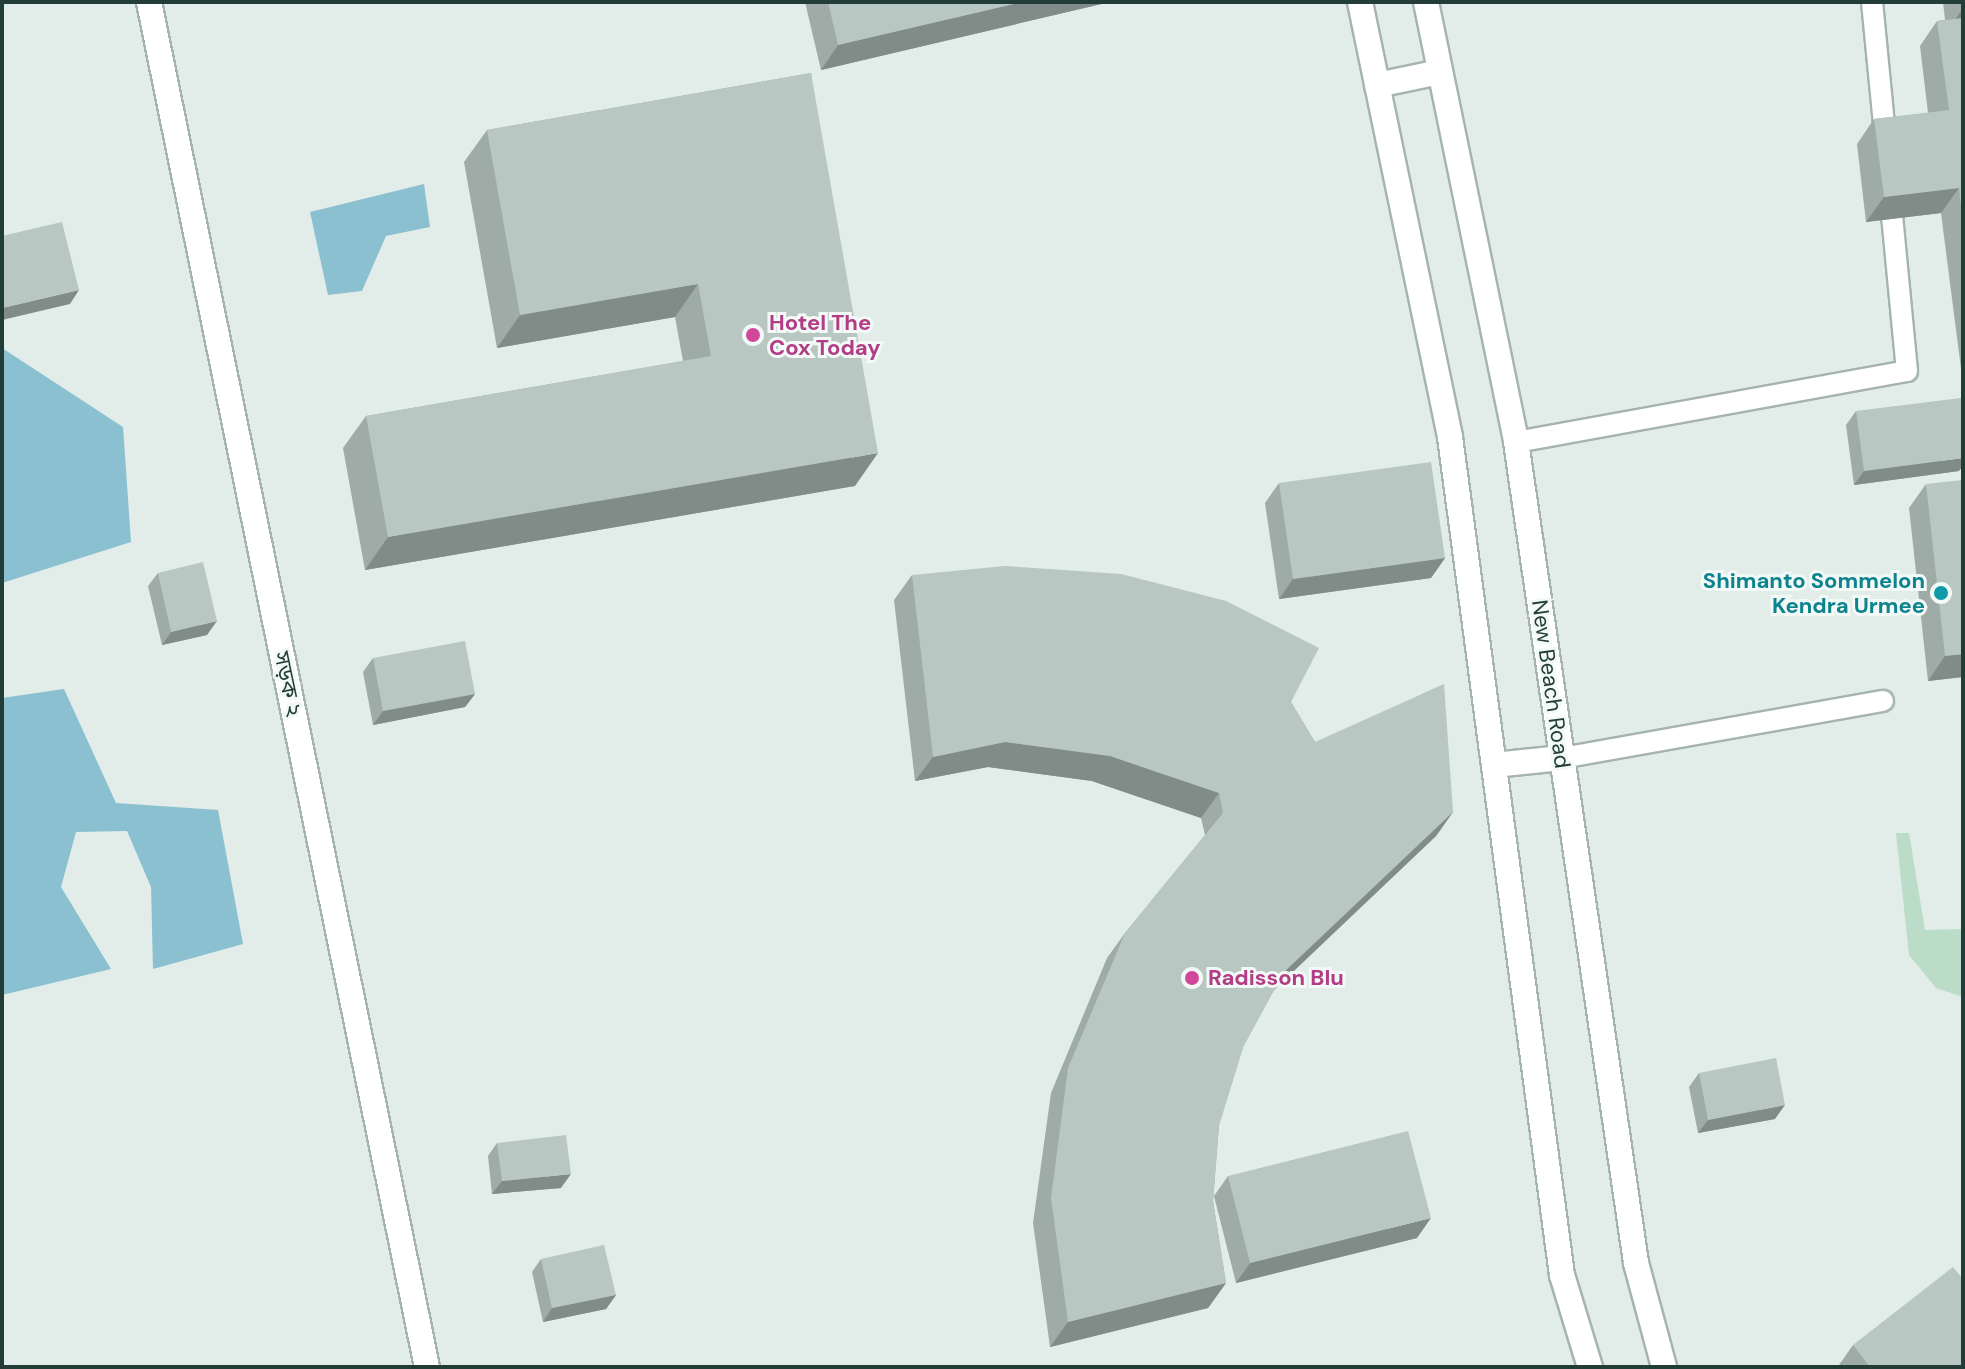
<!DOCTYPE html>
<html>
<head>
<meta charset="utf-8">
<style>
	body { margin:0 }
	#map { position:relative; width:1965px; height:1369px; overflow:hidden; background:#e2ece9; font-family:"DM Sans","Noto Sans Bengali",sans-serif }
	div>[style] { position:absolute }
	.green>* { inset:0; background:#bbddc8 }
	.water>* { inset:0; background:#8bc0d1 }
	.roads { filter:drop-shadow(2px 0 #a5b4b0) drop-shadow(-2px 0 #a5b4b0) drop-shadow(0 2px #a5b4b0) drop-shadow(0 -2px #a5b4b0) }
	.service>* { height:20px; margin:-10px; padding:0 10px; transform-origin:10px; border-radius:10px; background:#fff }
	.minor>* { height:24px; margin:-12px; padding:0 12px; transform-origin:12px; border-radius:12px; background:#fff }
	.wall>* { inset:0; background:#9eaba7 }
	.shaded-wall>* { inset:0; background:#818b88 }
	.building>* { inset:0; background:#b8c7c2 }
	.dots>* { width:22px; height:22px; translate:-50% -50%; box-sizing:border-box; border:4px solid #f3f9f6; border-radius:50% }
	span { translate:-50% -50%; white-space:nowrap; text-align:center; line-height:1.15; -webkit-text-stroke:6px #f3f9f6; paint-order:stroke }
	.hotel-label { font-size:22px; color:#b23c85; font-weight:700 }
	.left { translate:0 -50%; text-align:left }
	.culture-label { font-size:22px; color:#0d838f; font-weight:700 }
	.right { translate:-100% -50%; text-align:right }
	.street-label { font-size:22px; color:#223d38 }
	.frame { position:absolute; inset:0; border:4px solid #223d38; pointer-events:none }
</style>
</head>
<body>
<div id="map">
	<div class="green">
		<div style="clip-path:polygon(1896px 833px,1909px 833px,1925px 930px,1963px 929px,1963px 997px,1936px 988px,1909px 955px)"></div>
	</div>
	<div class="water">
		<div style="clip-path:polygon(424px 184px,430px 227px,386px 236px,362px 291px,328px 295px,310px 212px)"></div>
		<div style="clip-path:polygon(2px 348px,123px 427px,131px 542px,2px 583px)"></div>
		<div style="clip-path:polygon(64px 689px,116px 803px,218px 810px,243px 944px,153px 969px,151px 887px,127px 831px,76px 832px,61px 887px,111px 969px,2px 995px,2px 698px)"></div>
	</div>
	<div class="roads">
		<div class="service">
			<div style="left:1872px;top:2px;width:144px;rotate:84.4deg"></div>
			<div style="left:1516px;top:442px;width:397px;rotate:-10.3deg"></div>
			<div style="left:1907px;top:371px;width:179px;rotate:-95.5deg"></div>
			<div style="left:1562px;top:758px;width:326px;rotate:-10.1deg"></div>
		</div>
		<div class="minor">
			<div style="left:149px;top:2px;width:1393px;rotate:78.49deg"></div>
			<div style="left:1360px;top:2px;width:444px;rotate:78.3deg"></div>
			<div style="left:1450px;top:437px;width:845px;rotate:82.39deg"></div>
			<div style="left:1562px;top:1275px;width:96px;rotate:73.1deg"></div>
			<div style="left:1426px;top:2px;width:449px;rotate:78.4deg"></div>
			<div style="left:1516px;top:442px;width:830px;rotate:81.68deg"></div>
			<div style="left:1636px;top:1263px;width:108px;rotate:74.9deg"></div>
			<div style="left:1377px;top:85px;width:63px;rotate:-11.8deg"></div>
			<div style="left:1494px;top:765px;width:68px;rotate:-5.9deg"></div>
		</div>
	</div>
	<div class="wall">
		<div style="clip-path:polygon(805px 2px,1110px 2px,821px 70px)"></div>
		<div style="clip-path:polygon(1943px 2px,1963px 2px,1963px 384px,1941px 213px,1866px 222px,1857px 144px,1874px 119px,1928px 113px,1920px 46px,1937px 21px,1945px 20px)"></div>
		<div style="clip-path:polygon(811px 73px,855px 486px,365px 570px,343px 448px,366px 416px,683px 361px,675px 317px,497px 348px,464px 162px,487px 130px)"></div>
		<div style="clip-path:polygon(1856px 411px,1959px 471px,1854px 485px,1846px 425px)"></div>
		<div style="clip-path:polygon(1279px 483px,1445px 558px,1431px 578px,1279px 599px,1265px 503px)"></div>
		<div style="clip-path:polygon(1926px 484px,1963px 677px,1928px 681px,1909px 508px)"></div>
		<div style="clip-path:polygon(158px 573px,207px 635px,162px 645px,148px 586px)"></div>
		<div style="clip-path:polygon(912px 575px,1291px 702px,1315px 742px,1453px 812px,1436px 836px,1274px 990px,1243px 1047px,1219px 1125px,1213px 1201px,1226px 1283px,1208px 1308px,1050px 1347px,1033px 1223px,1051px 1093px,1107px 958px,1125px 933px,1205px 835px,1201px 818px,1092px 781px,988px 767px,915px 781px,894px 600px)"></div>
		<div style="clip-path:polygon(373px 658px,475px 694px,465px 707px,373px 725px,363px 672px)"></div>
		<div style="clip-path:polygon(1699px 1073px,1775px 1119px,1698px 1133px,1689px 1087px)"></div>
		<div style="clip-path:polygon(497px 1143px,561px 1188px,492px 1194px,488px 1156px)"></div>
		<div style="clip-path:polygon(1228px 1176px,1417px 1238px,1236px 1283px,1214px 1196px)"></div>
		<div style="clip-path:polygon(541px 1259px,616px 1295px,606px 1309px,543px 1322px,532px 1272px)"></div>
		<div style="clip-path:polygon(1853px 1345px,1963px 1367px,1841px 1367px,1839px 1365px)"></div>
	</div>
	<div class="shaded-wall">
		<div style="clip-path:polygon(1022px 2px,1110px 2px,821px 70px,838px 45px)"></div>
		<div style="clip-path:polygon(1963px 8px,1963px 32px,1946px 33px)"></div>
		<div style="clip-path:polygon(1959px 188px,1941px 213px,1866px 222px,1884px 197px)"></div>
		<div style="clip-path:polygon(698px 284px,675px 317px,497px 348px,520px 315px)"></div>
		<div style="clip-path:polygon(79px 290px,70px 304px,2px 320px,2px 308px)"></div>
		<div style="clip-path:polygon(878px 453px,855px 486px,365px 570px,388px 537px)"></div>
		<div style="clip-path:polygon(1963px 458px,1963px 466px,1959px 471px,1854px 485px,1864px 471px)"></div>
		<div style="clip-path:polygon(1445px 558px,1431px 578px,1279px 599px,1293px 579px)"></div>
		<div style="clip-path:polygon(217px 621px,207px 635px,162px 645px,171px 632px)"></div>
		<div style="clip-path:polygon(1963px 654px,1963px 677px,1928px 681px,1945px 656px)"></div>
		<div style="clip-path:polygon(475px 694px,465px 707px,373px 725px,383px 711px)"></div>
		<div style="clip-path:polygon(1005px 742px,1110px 756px,1219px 793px,1201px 818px,1092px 781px,988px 767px,915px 781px,933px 757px)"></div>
		<div style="clip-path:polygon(1453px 812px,1436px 836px,1265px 998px,1283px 973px)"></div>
		<div style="clip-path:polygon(1785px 1105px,1775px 1119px,1698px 1133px,1708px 1120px)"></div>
		<div style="clip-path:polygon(571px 1174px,561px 1188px,492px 1194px,502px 1181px)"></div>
		<div style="clip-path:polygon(1431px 1218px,1417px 1238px,1236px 1283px,1250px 1263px)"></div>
		<div style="clip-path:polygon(1226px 1283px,1208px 1308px,1050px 1347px,1068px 1322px)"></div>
		<div style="clip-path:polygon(616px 1295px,606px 1309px,543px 1322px,552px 1308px)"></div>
	</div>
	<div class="building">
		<div style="clip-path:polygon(828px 2px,1022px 2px,838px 45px)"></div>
		<div style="clip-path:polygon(1963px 18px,1963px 223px,1959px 188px,1884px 197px,1874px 119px,1949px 110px,1937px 21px)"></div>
		<div style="clip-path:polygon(811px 73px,878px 453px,388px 537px,366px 416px,711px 356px,698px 284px,520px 315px,487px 130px)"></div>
		<div style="clip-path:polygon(62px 222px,79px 290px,2px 308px,2px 236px)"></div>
		<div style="clip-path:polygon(1961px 398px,1963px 413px,1963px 458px,1864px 471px,1856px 411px)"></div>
		<div style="clip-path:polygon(1431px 462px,1445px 558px,1293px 579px,1279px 483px)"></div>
		<div style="clip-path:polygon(1963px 480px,1963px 654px,1945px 656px,1926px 484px)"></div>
		<div style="clip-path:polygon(203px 562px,217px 621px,171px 632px,158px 573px)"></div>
		<div style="clip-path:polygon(1005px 566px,1121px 574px,1226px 601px,1319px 648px,1291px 702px,1315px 742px,1444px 684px,1453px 812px,1283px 973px,1243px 1047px,1219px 1125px,1213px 1201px,1226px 1283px,1068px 1322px,1051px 1198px,1068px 1068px,1125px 933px,1223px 813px,1219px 793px,1110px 756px,1005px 742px,933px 757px,912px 575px)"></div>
		<div style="clip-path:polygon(465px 641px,475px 694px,383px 711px,373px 658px)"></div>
		<div style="clip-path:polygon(1776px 1058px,1785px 1105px,1708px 1120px,1699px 1073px)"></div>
		<div style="clip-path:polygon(1408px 1131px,1431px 1218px,1250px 1263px,1228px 1176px)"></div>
		<div style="clip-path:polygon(566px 1135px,571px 1174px,502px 1181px,497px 1143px)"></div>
		<div style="clip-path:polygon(604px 1245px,616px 1295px,552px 1308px,541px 1259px)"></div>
		<div style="clip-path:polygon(1953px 1267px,1963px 1279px,1963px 1343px,1961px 1345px,1963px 1348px,1963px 1367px,1870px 1367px,1853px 1345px)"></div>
	</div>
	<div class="dots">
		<div style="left:753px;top:335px;background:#d1479c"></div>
		<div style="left:1941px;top:593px;background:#0f9aa8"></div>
		<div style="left:1192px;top:978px;background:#d1479c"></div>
	</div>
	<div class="hotel-label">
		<span class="left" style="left:769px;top:335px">Hotel The<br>Cox Today</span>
		<span class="left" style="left:1208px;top:978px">Radisson Blu</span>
	</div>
	<div class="culture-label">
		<span class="right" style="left:1925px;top:593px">Shimanto Sommelon<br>Kendra Urmee</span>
	</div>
	<div class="street-label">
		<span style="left:288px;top:684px;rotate:78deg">সড়ক ২</span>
		<span style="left:1551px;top:684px;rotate:82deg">New Beach Road</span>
	</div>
	<div class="frame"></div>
</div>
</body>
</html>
